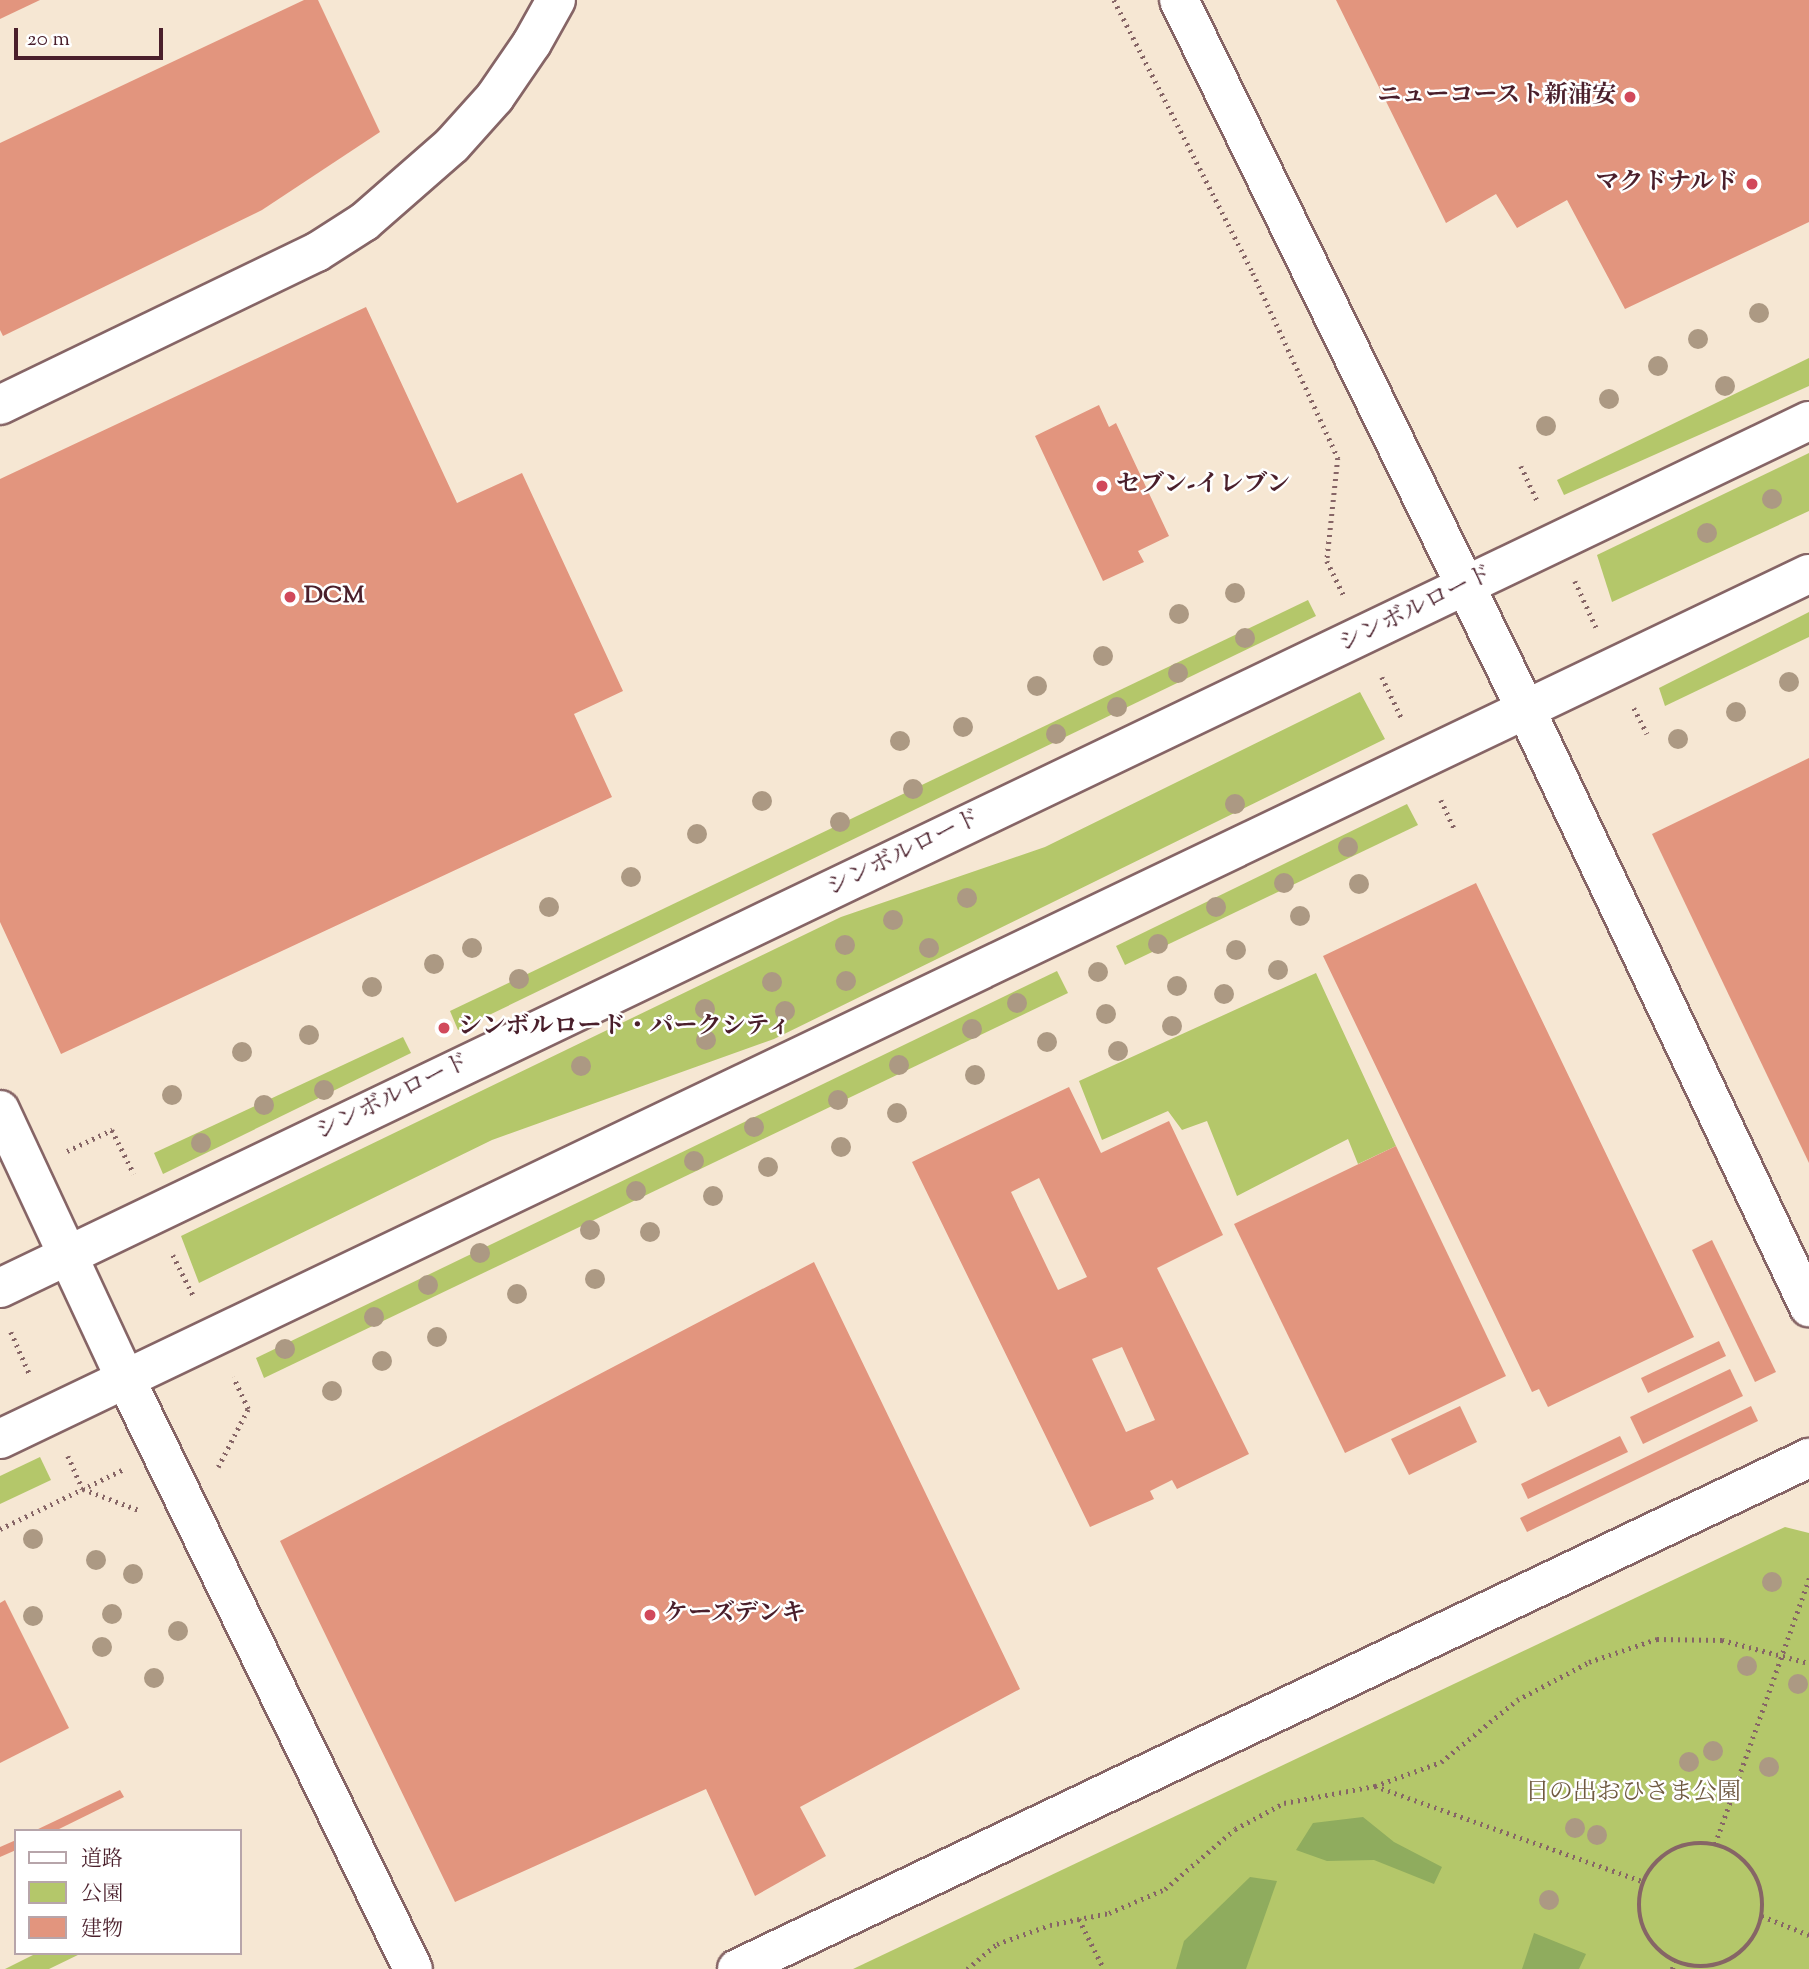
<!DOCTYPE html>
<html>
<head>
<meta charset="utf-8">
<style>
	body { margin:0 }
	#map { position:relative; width:1809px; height:1969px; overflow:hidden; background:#f6e7d3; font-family:"Sorts Mill Goudy","Noto Serif JP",serif }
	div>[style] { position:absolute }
	.green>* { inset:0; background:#b4c76a }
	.forest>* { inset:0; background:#8fac5e }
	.building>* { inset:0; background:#e2957e }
	.path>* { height:4.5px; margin-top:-2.25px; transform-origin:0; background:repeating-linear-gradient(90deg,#866566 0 2px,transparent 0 7px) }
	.path>.ring { margin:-2.25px; padding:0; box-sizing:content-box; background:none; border:4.5px solid #866566; border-radius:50% }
	.roads { filter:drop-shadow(2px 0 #866566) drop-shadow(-2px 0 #866566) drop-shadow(0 2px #866566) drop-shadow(0 -2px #866566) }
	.minor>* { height:38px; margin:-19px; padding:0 19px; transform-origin:19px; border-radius:19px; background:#fff }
	.trees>* { width:20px; height:20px; margin:-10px; border-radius:50%; background:#ac9983 }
	.dots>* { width:19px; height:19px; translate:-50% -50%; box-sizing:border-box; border:4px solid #fff; border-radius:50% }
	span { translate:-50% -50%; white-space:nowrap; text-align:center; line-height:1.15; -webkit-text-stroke:5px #fff; paint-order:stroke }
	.poi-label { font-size:24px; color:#4a1f2b; font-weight:700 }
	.right { translate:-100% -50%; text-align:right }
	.left { translate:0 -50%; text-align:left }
	.street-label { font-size:24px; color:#4a1f2b }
	.park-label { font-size:24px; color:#6f5a41 }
	.legend { position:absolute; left:14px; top:1829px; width:228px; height:126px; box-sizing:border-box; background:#fff; border:2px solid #b7a5aa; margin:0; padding:9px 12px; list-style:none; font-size:21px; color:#4a1f2b }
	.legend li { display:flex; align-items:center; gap:14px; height:35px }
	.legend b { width:35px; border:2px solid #b7a5aa }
	.scale { position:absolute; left:14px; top:28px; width:149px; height:32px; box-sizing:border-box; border:4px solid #4a1f2b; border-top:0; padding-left:9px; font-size:21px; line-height:24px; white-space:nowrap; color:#4a1f2b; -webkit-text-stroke:5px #fff; paint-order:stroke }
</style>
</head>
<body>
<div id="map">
	<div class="green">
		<div style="clip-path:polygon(1809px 358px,1809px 386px,1564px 495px,1557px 480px)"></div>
		<div style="clip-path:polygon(1809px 453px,1809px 511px,1612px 602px,1597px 555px)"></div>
		<div style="clip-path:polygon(1308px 600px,1316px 616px,458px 1030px,450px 1011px)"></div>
		<div style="clip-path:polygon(1809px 612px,1809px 637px,1665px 706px,1659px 688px)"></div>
		<div style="clip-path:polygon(1360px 692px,1385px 739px,774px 1039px,492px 1140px,199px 1283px,181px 1236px,841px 917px,1045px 847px)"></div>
		<div style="clip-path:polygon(1407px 804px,1418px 825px,1125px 965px,1116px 946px)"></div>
		<div style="clip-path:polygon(1057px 971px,1068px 993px,264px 1378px,256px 1358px)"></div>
		<div style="clip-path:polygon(1316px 973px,1396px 1146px,1358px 1164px,1348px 1139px,1237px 1196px,1207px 1121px,1182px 1130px,1168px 1111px,1102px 1140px,1079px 1081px)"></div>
		<div style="clip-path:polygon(403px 1037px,411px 1053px,163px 1174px,154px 1153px)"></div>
		<div style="clip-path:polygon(40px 1457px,51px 1480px,0 1504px,0 1476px)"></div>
		<div style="clip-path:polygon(1785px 1527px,1809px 1533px,1809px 1969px,853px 1969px)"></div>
		<div style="clip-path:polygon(37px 1953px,82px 1953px,49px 1969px,5px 1969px)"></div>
	</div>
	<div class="forest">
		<div style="clip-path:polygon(1363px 1817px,1394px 1842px,1442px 1867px,1434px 1884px,1374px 1860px,1327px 1861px,1296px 1850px,1313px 1823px)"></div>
		<div style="clip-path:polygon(1250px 1877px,1277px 1881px,1246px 1969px,1176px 1969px,1184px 1941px)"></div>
		<div style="clip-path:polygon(1534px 1933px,1586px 1954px,1579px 1969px,1522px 1969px)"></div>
	</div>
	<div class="building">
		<div style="clip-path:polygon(0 0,40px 0,0 19px)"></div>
		<div style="clip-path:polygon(304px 0,318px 0,380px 132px,262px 210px,3px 336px,0 330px,0 143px)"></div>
		<div style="clip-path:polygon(1336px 0,1809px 0,1809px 222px,1625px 309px,1567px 200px,1517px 228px,1496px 194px,1446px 223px)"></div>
		<div style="clip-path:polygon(366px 307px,457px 503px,522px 473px,623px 691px,574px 714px,612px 797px,61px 1054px,0 922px,0 479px)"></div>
		<div style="clip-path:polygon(1099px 405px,1109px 427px,1116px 423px,1169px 536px,1138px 551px,1144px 562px,1103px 581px,1035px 436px)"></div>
		<div style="clip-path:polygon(1809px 758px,1809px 1163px,1652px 834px)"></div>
		<div style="clip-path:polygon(1476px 883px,1694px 1337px,1548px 1407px,1539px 1389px,1532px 1392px,1323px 956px)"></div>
		<div style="clip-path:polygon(evenodd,1069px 1087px,1101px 1153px,1169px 1121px,1223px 1235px,1157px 1268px,1249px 1454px,1177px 1489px,1172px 1480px,1150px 1491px,1154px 1499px,1090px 1527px,912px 1162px,1069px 1087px,1039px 1178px,1087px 1277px,1058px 1290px,1011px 1192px,1039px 1178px,1069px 1087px,1122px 1347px,1155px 1420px,1126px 1432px,1092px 1359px,1122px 1347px)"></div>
		<div style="clip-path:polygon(1396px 1146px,1506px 1376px,1345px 1453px,1234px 1224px)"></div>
		<div style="clip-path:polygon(1712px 1240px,1776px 1372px,1755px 1382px,1692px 1250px)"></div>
		<div style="clip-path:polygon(814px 1262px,1020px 1689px,800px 1807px,826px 1856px,755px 1896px,706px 1789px,455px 1902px,280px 1541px)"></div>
		<div style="clip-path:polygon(1719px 1341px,1726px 1356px,1648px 1393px,1641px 1378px)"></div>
		<div style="clip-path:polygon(1730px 1369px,1743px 1396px,1643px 1444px,1630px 1417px)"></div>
		<div style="clip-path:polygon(1460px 1406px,1477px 1442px,1409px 1475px,1391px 1439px)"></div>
		<div style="clip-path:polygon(1751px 1406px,1758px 1421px,1527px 1532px,1520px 1518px)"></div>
		<div style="clip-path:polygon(1620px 1436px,1628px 1452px,1528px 1499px,1521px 1484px)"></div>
		<div style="clip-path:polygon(5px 1600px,69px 1728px,0 1763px,0 1603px)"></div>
		<div style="clip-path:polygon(120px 1790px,124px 1797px,55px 1831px,34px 1831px)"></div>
		<div style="clip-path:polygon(16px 1840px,16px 1850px,0 1857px,0 1847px)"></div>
	</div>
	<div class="path">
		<div style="left:1114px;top:0;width:306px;rotate:63deg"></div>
		<div style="left:1253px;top:273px;width:204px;rotate:65.3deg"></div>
		<div style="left:1338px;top:458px;width:104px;rotate:96.1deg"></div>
		<div style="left:1327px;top:561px;width:39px;rotate:64deg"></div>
		<div style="left:1521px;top:466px;width:38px;rotate:65deg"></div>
		<div style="left:1575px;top:581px;width:51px;rotate:65.5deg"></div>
		<div style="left:1382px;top:677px;width:47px;rotate:64.5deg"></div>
		<div style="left:1634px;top:708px;width:29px;rotate:63deg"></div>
		<div style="left:1441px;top:800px;width:31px;rotate:65deg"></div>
		<div style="left:67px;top:1151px;width:50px;rotate:-25deg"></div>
		<div style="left:112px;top:1130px;width:49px;rotate:63.4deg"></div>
		<div style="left:173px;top:1255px;width:47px;rotate:63.4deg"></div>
		<div style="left:11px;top:1332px;width:47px;rotate:66.2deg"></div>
		<div style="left:68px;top:1456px;width:36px;rotate:66deg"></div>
		<div style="left:83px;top:1489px;width:60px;rotate:20.6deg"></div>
		<div style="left:218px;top:1467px;width:65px;rotate:-62.7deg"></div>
		<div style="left:248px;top:1409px;width:35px;rotate:-115deg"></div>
		<div style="left:0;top:1529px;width:136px;rotate:-25.8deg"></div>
		<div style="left:1375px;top:1786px;width:286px;rotate:19.6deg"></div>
		<div class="ring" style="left:1639px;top:1843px;width:119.5px;height:119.5px"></div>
		<div style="left:1715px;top:1844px;width:282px;rotate:-70.5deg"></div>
		<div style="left:1762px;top:1916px;width:51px;rotate:22deg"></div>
		<div style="left:1079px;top:1919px;width:56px;rotate:63.4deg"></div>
		<div style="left:967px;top:1969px;width:39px;rotate:-40deg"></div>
		<div style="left:997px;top:1944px;width:56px;rotate:-19.7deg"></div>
		<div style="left:1050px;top:1925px;width:60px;rotate:-11.5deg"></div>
		<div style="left:1109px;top:1913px;width:61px;rotate:-23.2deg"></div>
		<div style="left:1165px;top:1889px;width:92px;rotate:-40.6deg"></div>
		<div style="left:1235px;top:1829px;width:55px;rotate:-28deg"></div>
		<div style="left:1284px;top:1803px;width:93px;rotate:-10.6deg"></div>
		<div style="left:1375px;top:1786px;width:70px;rotate:-20deg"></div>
		<div style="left:1441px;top:1762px;width:98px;rotate:-39.2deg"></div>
		<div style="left:1517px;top:1700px;width:81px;rotate:-27.8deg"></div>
		<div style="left:1589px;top:1662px;width:72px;rotate:-18.7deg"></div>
		<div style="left:1657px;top:1639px;width:65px;rotate:0.9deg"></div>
		<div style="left:1722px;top:1640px;width:90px;rotate:14.8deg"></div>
		<div style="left:1672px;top:1969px;width:9px;rotate:-69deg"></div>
	</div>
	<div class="roads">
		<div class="minor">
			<div style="left:1179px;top:0;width:790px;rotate:63.95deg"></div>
			<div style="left:1526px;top:710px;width:661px;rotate:64.64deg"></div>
			<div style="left:0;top:405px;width:352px;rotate:-25.8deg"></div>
			<div style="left:317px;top:252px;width:56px;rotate:-32.6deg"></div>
			<div style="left:364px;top:222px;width:117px;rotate:-41.2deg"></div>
			<div style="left:452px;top:145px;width:64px;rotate:-48.1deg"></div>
			<div style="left:495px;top:97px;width:65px;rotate:-55.6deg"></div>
			<div style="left:532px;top:43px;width:49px;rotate:-60.8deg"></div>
			<div style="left:0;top:1110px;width:296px;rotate:65deg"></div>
			<div style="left:125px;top:1378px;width:657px;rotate:64.02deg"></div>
			<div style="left:0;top:1288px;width:2006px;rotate:-25.61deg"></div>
			<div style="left:0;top:1439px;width:2005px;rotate:-25.56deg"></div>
			<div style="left:737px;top:1969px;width:1188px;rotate:-25.49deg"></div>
		</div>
	</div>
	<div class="trees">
		<div style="left:1759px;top:313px"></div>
		<div style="left:1698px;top:339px"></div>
		<div style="left:1658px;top:366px"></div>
		<div style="left:1725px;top:386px"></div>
		<div style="left:1609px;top:399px"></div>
		<div style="left:1546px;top:426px"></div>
		<div style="left:1772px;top:499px"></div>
		<div style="left:1707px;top:533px"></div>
		<div style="left:1235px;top:593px"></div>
		<div style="left:1179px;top:614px"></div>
		<div style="left:1245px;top:638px"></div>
		<div style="left:1103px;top:656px"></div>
		<div style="left:1178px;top:673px"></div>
		<div style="left:1789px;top:682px"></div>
		<div style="left:1037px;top:686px"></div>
		<div style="left:1117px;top:707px"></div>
		<div style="left:1736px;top:712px"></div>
		<div style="left:963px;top:727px"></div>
		<div style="left:1056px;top:734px"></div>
		<div style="left:1678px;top:739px"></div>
		<div style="left:900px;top:741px"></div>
		<div style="left:913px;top:789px"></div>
		<div style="left:762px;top:801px"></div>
		<div style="left:1235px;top:804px"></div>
		<div style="left:840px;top:822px"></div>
		<div style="left:697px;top:834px"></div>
		<div style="left:1348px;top:847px"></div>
		<div style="left:631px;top:877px"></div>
		<div style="left:1284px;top:883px"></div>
		<div style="left:1359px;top:884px"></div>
		<div style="left:967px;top:898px"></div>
		<div style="left:549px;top:907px"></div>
		<div style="left:1216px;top:907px"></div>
		<div style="left:1300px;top:916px"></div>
		<div style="left:893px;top:920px"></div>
		<div style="left:1158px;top:944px"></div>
		<div style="left:845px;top:945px"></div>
		<div style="left:472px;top:948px"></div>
		<div style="left:929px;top:948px"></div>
		<div style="left:1236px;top:950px"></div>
		<div style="left:434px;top:964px"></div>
		<div style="left:1278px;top:970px"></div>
		<div style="left:1098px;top:972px"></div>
		<div style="left:519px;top:979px"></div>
		<div style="left:846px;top:981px"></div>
		<div style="left:772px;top:982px"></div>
		<div style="left:1177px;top:986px"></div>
		<div style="left:372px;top:987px"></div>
		<div style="left:1224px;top:994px"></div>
		<div style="left:1017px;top:1003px"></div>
		<div style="left:705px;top:1009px"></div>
		<div style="left:785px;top:1011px"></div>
		<div style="left:1106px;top:1014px"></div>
		<div style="left:1172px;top:1026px"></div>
		<div style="left:972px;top:1029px"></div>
		<div style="left:309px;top:1035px"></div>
		<div style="left:706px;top:1040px"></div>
		<div style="left:1047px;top:1042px"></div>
		<div style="left:1118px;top:1051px"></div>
		<div style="left:242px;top:1052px"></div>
		<div style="left:899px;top:1065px"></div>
		<div style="left:581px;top:1066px"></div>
		<div style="left:975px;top:1075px"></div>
		<div style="left:324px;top:1090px"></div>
		<div style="left:172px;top:1095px"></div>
		<div style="left:838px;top:1100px"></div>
		<div style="left:264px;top:1105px"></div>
		<div style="left:897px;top:1113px"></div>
		<div style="left:754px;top:1127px"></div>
		<div style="left:201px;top:1143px"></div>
		<div style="left:841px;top:1147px"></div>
		<div style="left:694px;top:1161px"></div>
		<div style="left:768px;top:1167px"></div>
		<div style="left:636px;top:1191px"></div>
		<div style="left:713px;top:1196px"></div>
		<div style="left:590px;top:1230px"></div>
		<div style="left:650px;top:1232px"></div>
		<div style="left:480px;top:1253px"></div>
		<div style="left:595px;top:1279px"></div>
		<div style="left:428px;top:1285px"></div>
		<div style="left:517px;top:1294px"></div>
		<div style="left:374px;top:1317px"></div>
		<div style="left:437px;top:1337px"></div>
		<div style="left:285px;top:1349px"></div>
		<div style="left:382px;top:1361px"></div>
		<div style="left:332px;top:1391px"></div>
		<div style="left:33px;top:1539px"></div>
		<div style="left:96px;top:1560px"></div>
		<div style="left:133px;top:1574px"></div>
		<div style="left:1772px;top:1582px"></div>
		<div style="left:112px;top:1614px"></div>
		<div style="left:33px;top:1616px"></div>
		<div style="left:178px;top:1631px"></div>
		<div style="left:102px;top:1647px"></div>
		<div style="left:1747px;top:1666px"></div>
		<div style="left:154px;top:1678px"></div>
		<div style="left:1798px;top:1684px"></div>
		<div style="left:1713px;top:1751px"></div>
		<div style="left:1689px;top:1762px"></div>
		<div style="left:1769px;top:1767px"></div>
		<div style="left:1575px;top:1828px"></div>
		<div style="left:1597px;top:1835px"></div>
		<div style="left:1549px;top:1900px"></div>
	</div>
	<div class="dots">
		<div style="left:1630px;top:97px;background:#d1495b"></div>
		<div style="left:1752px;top:184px;background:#d1495b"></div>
		<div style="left:1102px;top:486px;background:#d1495b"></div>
		<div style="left:290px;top:597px;background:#d1495b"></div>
		<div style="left:444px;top:1028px;background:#d1495b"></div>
		<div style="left:650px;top:1615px;background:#d1495b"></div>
	</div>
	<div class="poi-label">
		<span class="right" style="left:1616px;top:97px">ニューコースト新浦安</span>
		<span class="right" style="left:1738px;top:184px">マクドナルド</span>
		<span class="left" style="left:1116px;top:486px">セブン-イレブン</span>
		<span class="left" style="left:304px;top:597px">DCM</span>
		<span class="left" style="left:458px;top:1028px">シンボルロード・パークシティ</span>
		<span class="left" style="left:664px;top:1615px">ケーズデンキ</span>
	</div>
	<div class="street-label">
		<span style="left:1416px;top:610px;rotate:-26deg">シンボルロード</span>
		<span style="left:904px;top:854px;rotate:-26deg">シンボルロード</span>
		<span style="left:393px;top:1098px;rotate:-26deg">シンボルロード</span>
	</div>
	<div class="park-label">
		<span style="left:1633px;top:1794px">日の出おひさま公園</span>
	</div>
	<ul class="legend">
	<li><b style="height:9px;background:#fff"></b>道路</li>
	<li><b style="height:19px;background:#b4c76a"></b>公園</li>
	<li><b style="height:19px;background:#e2957e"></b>建物</li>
	</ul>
	<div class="scale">20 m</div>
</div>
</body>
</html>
